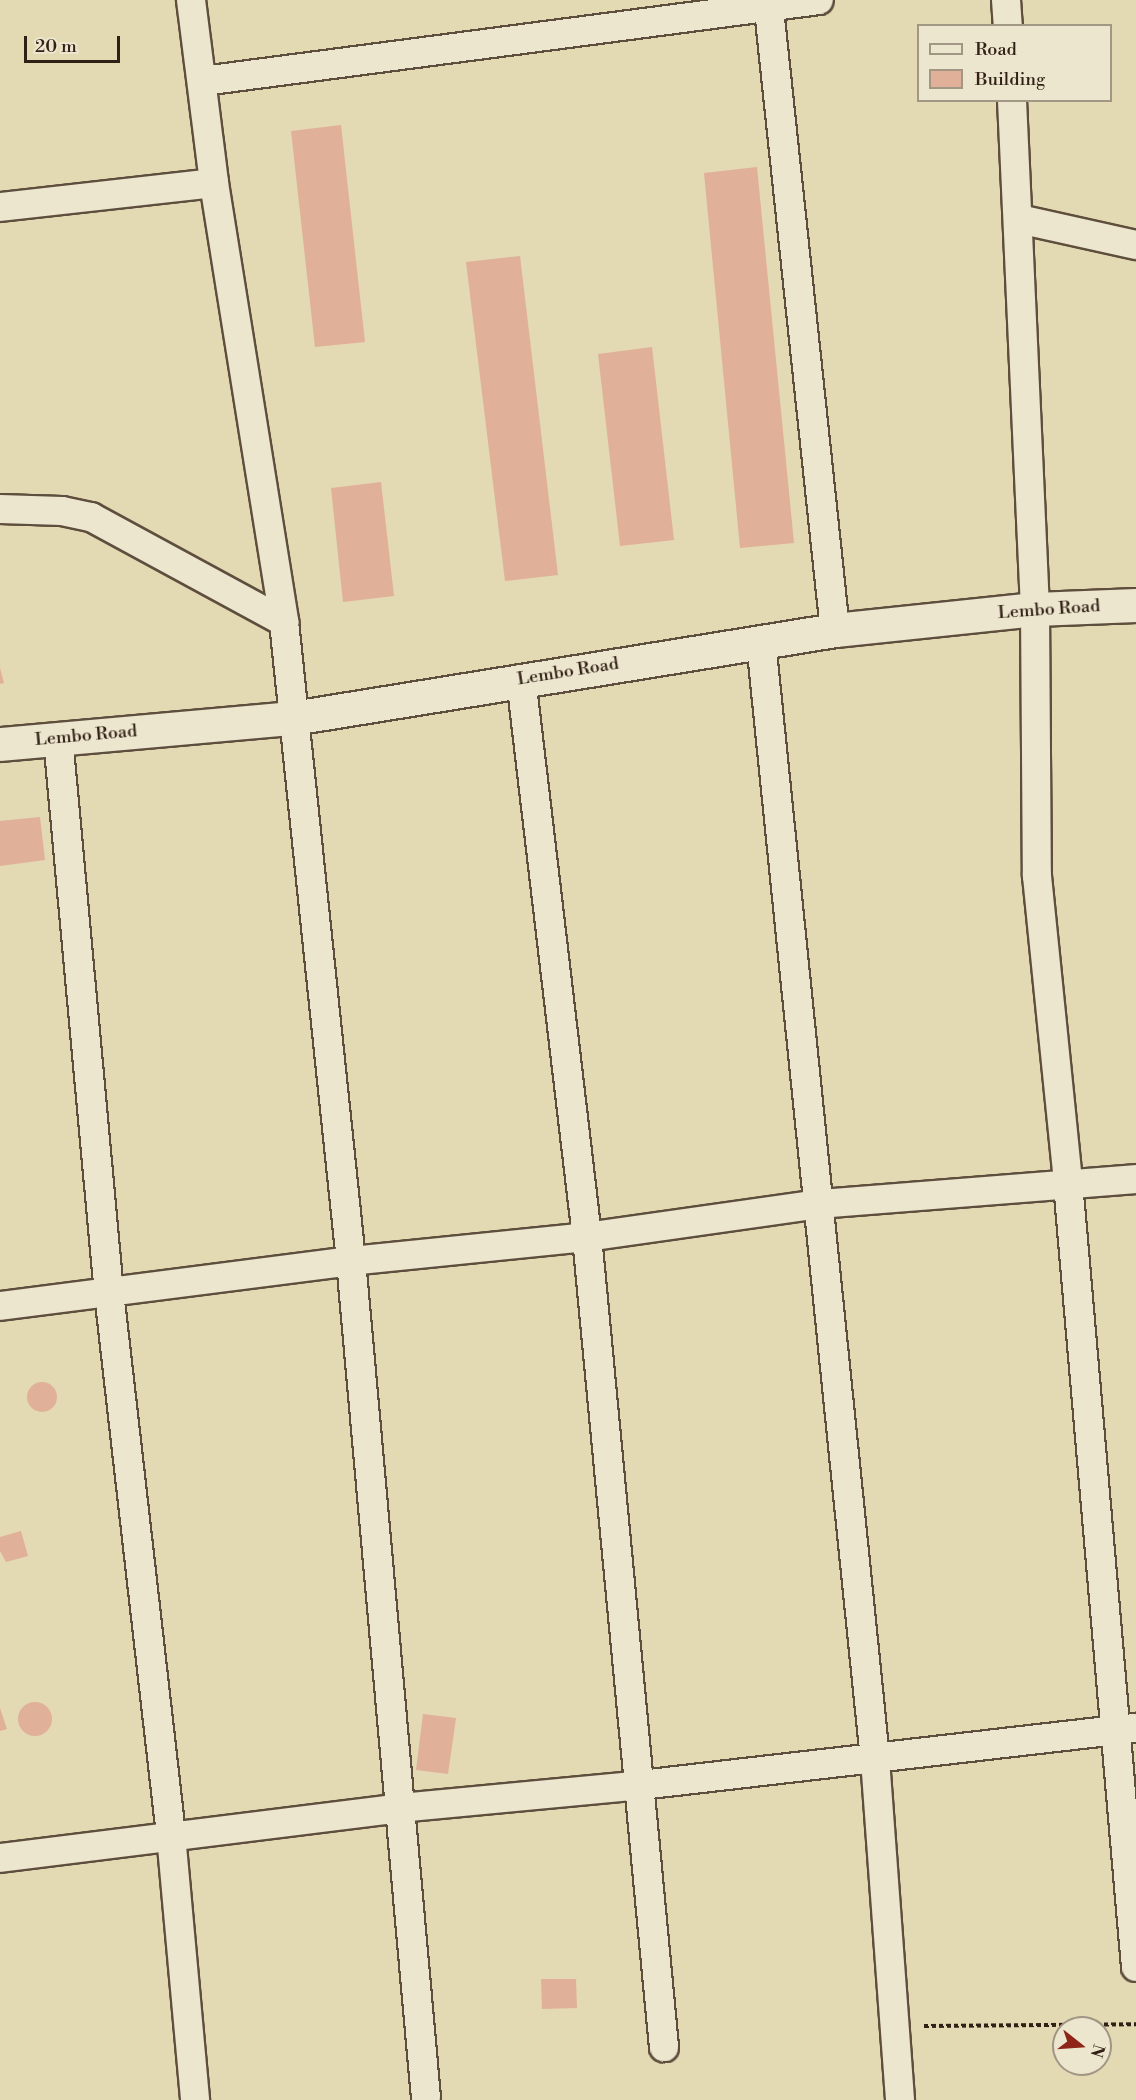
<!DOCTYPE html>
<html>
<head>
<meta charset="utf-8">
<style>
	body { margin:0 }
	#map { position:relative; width:1136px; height:2100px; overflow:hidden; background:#e3d9b3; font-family:"Libre Bodoni",serif }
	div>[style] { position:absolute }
	.building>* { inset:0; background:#e1b099 }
	.round { border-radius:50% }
	.path>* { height:4px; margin-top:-2px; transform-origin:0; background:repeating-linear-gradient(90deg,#312016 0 4.5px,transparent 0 7.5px) }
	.roads { filter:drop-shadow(2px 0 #5e4e3d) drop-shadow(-2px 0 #5e4e3d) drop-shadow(0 2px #5e4e3d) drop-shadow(0 -2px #5e4e3d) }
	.minor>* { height:28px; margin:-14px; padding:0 14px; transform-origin:14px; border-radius:14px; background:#ede6ce }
	.tertiary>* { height:33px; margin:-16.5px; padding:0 16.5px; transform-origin:16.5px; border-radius:16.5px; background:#ede6ce }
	span { translate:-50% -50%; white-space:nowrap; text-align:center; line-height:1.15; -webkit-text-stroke:6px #ede6ce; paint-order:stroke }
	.street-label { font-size:18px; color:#312016 }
	.legend { position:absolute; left:917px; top:24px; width:195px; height:78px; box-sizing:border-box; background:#ede6ce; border:2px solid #a29784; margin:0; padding:8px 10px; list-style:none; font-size:18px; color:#312016 }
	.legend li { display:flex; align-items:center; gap:12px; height:30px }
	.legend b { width:30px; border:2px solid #a29784 }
	.north { position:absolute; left:1052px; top:2016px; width:60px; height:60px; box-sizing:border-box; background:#ede6ce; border:2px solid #a29784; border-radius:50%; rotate:107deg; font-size:16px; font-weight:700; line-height:24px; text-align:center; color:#312016 }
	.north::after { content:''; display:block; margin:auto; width:21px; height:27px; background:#8f2418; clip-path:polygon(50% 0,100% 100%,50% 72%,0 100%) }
	.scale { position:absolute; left:24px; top:36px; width:96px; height:27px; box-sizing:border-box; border:3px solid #312016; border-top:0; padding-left:8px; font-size:18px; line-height:21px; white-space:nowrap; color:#312016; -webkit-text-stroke:4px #ede6ce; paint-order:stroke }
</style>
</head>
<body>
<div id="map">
	<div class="building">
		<div style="clip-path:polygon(341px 125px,365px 342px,315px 347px,291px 131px)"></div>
		<div style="clip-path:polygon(757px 167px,794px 543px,740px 548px,704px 173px)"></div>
		<div style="clip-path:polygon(520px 256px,558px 575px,505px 581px,466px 262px)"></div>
		<div style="clip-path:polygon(652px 347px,674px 540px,620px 546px,598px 354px)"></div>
		<div style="clip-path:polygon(381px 482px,394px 596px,343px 602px,331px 488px)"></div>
		<div style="clip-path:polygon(0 668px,4px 683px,0 684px)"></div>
		<div style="clip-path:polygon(40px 817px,45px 860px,0 866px,0 821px)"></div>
		<div class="round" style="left:27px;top:1382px;width:30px;height:30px"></div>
		<div style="clip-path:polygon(21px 1531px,28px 1556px,6px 1562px,0 1551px,0 1537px)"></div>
		<div class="round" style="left:18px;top:1702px;width:34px;height:34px"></div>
		<div style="clip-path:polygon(0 1708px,7px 1729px,0 1731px)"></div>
		<div style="clip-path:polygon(423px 1714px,456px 1718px,448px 1774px,416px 1770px)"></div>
		<div style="clip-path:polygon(541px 1979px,576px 1979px,577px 2008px,542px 2009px)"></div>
	</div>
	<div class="path">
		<div style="left:924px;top:2026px;width:212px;rotate:-0.5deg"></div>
	</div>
	<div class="roads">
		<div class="minor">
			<div style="left:191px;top:0;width:184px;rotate:82.8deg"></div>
			<div style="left:214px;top:183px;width:445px;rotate:80.9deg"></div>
			<div style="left:284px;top:622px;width:643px;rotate:84.01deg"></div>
			<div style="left:351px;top:1261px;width:840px;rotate:84.88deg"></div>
			<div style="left:768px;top:0;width:634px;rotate:83.93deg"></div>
			<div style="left:1006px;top:0;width:26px;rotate:86deg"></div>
			<div style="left:203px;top:81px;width:621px;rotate:-7.49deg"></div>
			<div style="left:1012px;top:100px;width:510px;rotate:87.41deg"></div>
			<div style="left:1035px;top:609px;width:267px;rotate:89.6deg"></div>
			<div style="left:1037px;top:876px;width:309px;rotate:84.2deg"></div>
			<div style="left:1068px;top:1183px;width:787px;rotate:85.04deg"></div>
			<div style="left:0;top:207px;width:215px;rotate:-6.4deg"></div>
			<div style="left:1019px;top:219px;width:120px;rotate:12.5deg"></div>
			<div style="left:0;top:509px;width:62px;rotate:1.8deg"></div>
			<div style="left:62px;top:511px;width:30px;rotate:12deg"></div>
			<div style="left:91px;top:517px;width:220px;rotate:28.5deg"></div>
			<div style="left:761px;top:642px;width:1123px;rotate:84.17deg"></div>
			<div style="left:875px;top:1759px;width:342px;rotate:85.8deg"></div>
			<div style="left:521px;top:679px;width:562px;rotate:83.25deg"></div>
			<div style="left:587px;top:1237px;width:814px;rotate:84.57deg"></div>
			<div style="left:58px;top:738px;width:557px;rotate:84.75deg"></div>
			<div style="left:109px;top:1293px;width:546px;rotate:83.47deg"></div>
			<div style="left:171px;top:1835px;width:266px;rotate:84.8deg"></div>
			<div style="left:0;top:1306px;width:354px;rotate:-7.3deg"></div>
			<div style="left:351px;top:1261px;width:237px;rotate:-5.8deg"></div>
			<div style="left:587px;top:1237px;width:234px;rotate:-8.1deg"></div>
			<div style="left:819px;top:1204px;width:318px;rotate:-4.5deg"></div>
			<div style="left:0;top:1858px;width:402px;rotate:-7.1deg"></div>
			<div style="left:399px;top:1808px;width:243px;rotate:-5.4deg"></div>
			<div style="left:641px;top:1785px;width:498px;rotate:-6.6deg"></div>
		</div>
		<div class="tertiary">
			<div style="left:0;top:744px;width:294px;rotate:-5.1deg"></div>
			<div style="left:293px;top:718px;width:549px;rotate:-9.22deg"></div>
			<div style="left:835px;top:630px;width:201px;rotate:-6deg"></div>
			<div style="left:1035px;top:609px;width:101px;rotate:-2.3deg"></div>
		</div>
	</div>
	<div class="street-label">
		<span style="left:1049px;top:610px;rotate:-4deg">Lembo Road</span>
		<span style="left:568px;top:672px;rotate:-9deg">Lembo Road</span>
		<span style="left:86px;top:736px;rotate:-5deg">Lembo Road</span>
	</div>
	<ul class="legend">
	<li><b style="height:8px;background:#ede6ce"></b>Road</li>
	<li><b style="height:16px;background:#e1b099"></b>Building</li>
	</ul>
	<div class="north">N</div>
	<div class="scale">20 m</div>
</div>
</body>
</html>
